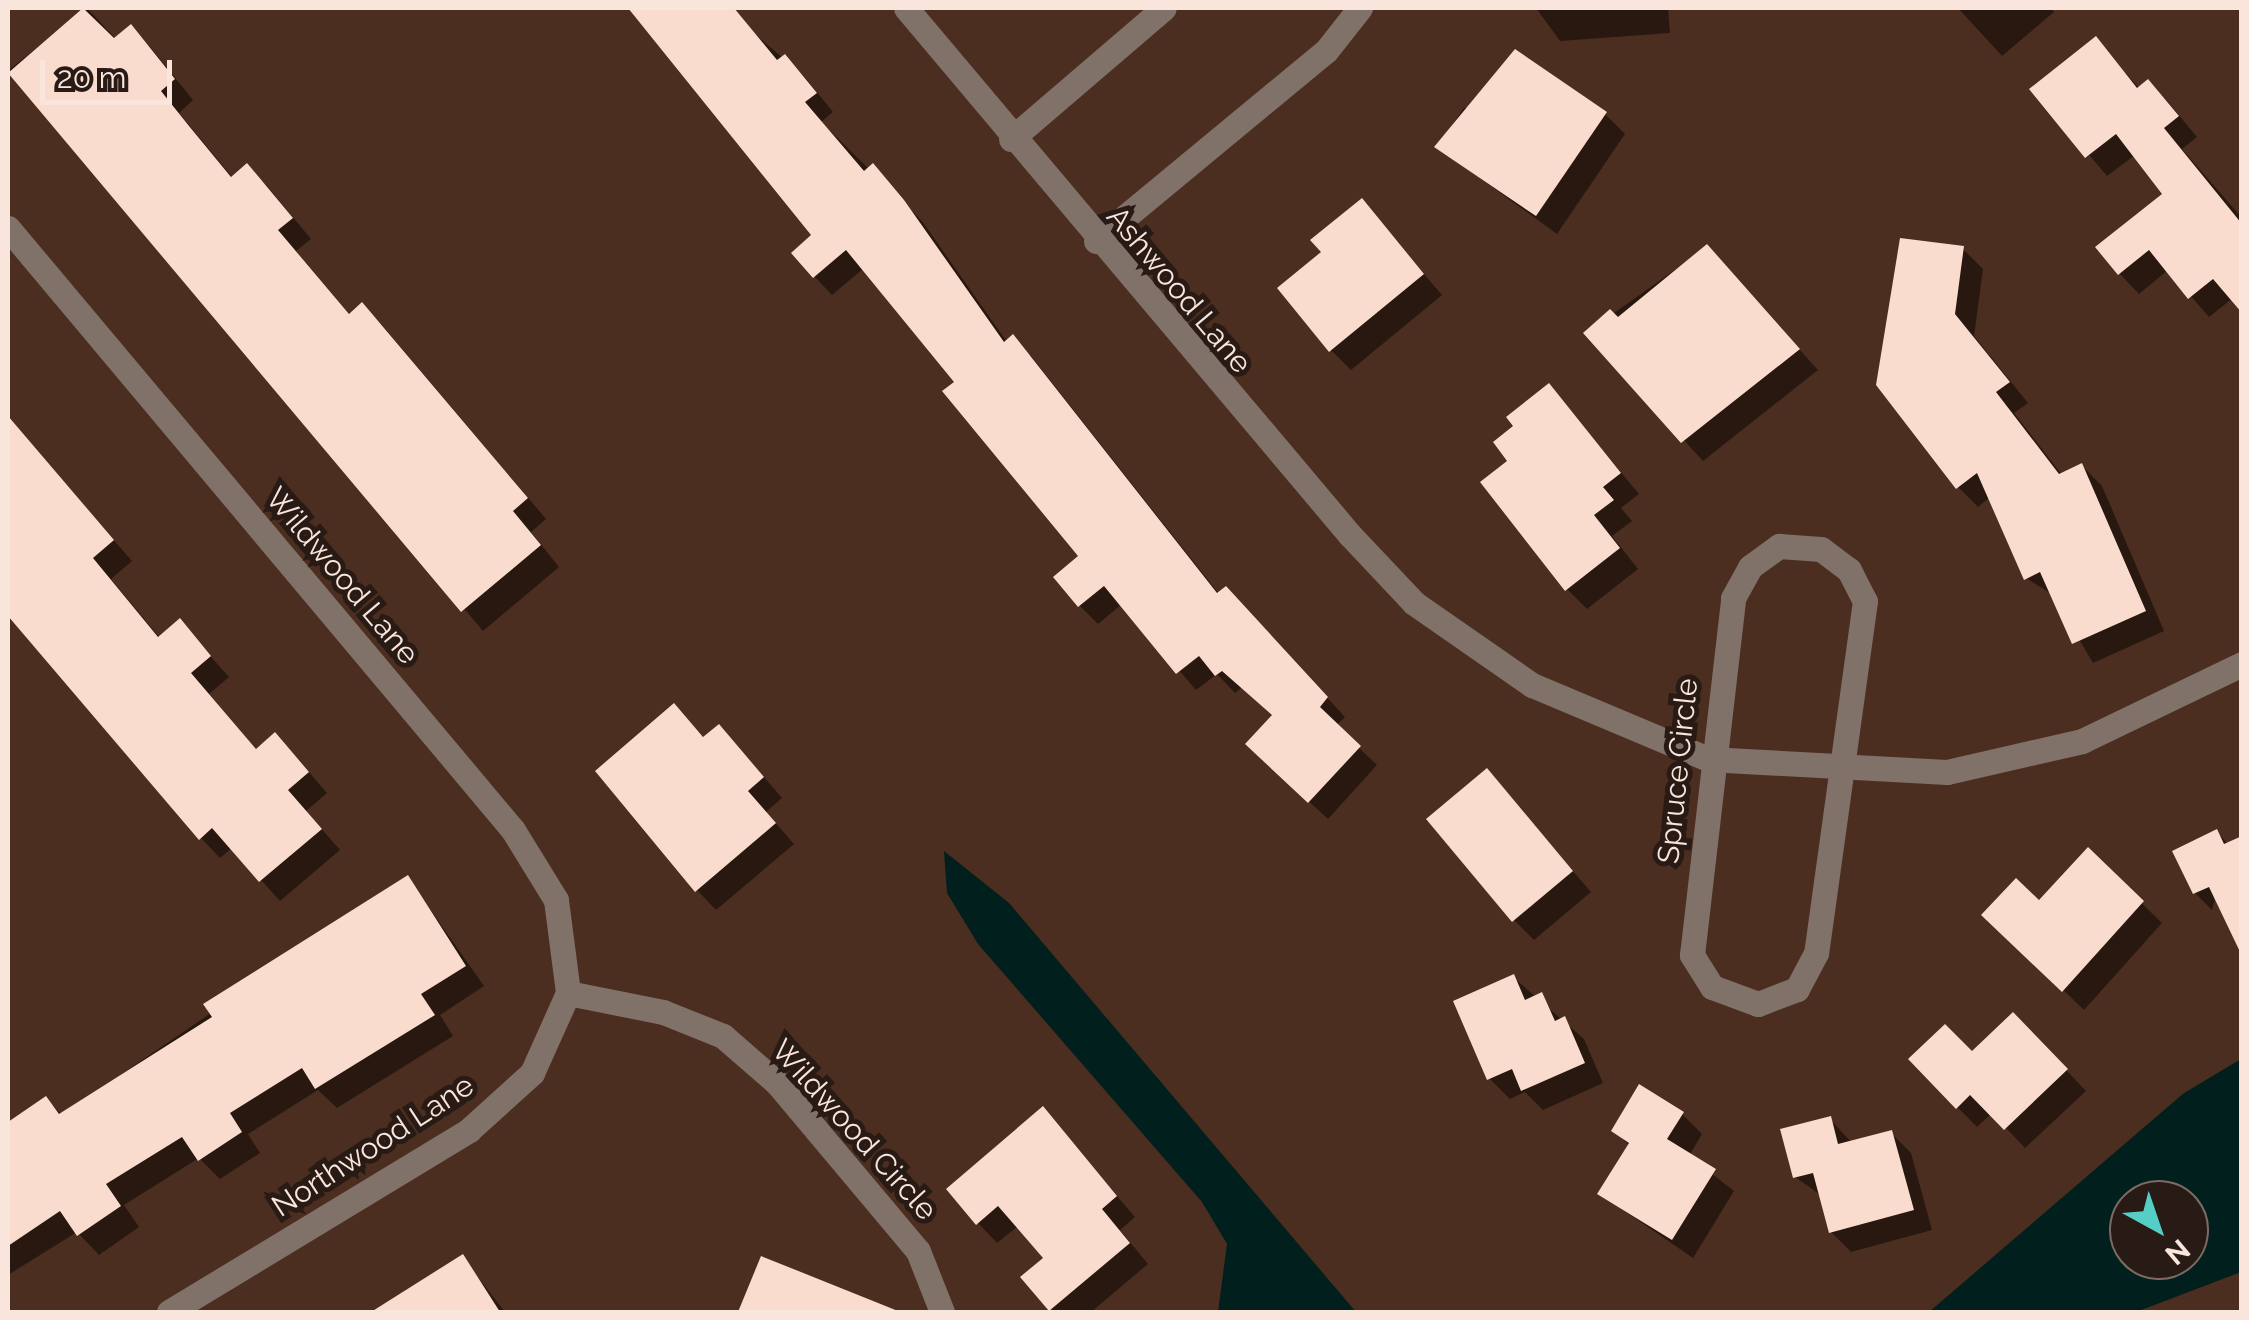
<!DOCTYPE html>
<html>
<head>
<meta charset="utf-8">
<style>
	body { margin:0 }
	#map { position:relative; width:2249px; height:1320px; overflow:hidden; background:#4b2e1f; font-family:Raleway,sans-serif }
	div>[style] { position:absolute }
	.water>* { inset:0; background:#001f1d }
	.shadow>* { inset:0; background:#0007 }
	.building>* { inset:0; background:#f9dcce }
	.minor>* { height:25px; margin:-12.5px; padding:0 12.5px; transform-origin:12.5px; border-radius:12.5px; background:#807169 }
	span { translate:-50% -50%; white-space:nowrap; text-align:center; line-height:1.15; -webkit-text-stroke:10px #281a14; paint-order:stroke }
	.street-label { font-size:30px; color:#f9e5dc }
	.frame { position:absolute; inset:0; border:10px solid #f9e5dc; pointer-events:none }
	.north { position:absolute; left:2109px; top:1180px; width:100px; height:100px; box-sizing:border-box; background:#281a14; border:2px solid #7c6b64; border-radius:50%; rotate:140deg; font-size:28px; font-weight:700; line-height:40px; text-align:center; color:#f9e5dc }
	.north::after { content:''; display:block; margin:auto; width:35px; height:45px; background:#55cec5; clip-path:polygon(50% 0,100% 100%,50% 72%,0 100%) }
	.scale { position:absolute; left:40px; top:60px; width:132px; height:45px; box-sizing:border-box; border:5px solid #f9e5dc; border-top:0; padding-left:12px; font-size:30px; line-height:35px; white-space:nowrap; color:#f9e5dc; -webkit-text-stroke:8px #281a14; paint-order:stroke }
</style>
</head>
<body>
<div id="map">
	<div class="water">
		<div style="clip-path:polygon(944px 851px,1009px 903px,1356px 1312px,1218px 1312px,1227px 1244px,1202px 1202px,978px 944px,947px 893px)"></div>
		<div style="clip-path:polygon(evenodd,2241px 1059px,2241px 1272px,2136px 1312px,1929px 1312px,2184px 1093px,2241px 1059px,2129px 1200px,2189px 1200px,2189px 1260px,2129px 1260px,2129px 1200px)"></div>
	</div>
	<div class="shadow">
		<div style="clip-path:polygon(87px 8px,116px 39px,131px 28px,151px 48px,193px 100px,179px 113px,233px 178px,247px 166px,267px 186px,311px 239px,296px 251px,351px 316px,362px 306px,382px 325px,546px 519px,531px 532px,559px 567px,483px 631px,9px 70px)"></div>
		<div style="clip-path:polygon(630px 8px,724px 8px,803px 75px,833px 112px,821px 122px,922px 221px,1007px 342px,1031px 356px,1219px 594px,1244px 608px,1345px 717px,1336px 726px,1377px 765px,1328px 819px,1266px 762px,1274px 716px,1242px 687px,1235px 693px,1217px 674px,1196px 690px,1122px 604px,1098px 624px,1080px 606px,1057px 577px,1082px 556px,957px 382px,864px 268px,832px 295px,815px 277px,814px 235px)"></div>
		<div style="clip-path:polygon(1536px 8px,1668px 8px,1670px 33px,1560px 41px)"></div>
		<div style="clip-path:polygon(1958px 8px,2050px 8px,2054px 12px,2002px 56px)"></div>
		<div style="clip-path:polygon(2095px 40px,2140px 89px,2148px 82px,2168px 102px,2197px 137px,2182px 149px,2242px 218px,2242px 309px,2233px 298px,2209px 317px,2168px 270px,2139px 294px,2120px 274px,2165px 194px,2135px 155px,2107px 176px,2033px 89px)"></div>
		<div style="clip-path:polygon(1464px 108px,1605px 114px,1625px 134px,1557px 234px,1437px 147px)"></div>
		<div style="clip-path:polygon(1362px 202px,1442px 295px,1351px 370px,1331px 350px,1324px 252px)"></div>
		<div style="clip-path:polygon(1707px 247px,1818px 370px,1703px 461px,1586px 333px)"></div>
		<div style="clip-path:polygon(1963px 249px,1983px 269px,1974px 336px,2028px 403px,2014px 413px,2062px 475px,2082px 466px,2102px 486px,2164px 631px,2093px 663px,2053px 595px,2026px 578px,1990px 497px,1978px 507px,1958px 487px,1878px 384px)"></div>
		<div style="clip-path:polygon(1549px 386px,1639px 494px,1621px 508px,1632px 521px,1612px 536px,1638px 569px,1587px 609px,1567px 589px,1511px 461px,1517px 427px)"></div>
		<div style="clip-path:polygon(16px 429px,132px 561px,111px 579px,160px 638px,180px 622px,229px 677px,209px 694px,258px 751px,295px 756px,327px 793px,306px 811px,340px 850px,280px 901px,232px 848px,220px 858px,201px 838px,8px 612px,8px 437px)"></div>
		<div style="clip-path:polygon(674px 706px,705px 739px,738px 747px,782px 798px,766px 812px,794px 844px,716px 910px,697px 890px)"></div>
		<div style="clip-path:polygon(1487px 772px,1591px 892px,1534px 940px,1514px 920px)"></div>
		<div style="clip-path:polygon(2217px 832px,2229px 845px,2212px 910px,2195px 893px)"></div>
		<div style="clip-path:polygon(2088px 851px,2162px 923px,2084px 1010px,2005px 934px)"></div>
		<div style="clip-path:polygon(408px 878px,484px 986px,440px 1015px,453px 1036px,337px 1108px,318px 1090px,248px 1134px,260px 1153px,220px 1179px,199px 1158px,124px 1205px,139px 1227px,99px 1255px,77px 1232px,8px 1275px,8px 1124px,46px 1099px,62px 1115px)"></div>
		<div style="clip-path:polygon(1513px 977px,1584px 1039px,1603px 1083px,1543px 1110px,1525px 1092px,1510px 1099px,1490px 1079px)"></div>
		<div style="clip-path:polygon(2033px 1035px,2086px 1091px,2025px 1148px,1992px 1113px,1977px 1127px,1911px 1060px,1972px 1055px)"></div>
		<div style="clip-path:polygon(1043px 1110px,1135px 1217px,1120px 1230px,1148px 1264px,1091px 1312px,1054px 1312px,1024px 1278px,1046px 1259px,1018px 1226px,997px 1243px,978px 1223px)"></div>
		<div style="clip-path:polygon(1682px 1114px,1702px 1134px,1689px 1156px,1734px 1191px,1693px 1258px,1600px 1194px,1630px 1146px,1614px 1131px)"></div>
		<div style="clip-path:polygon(1830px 1119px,1852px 1143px,1891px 1133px,1911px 1153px,1932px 1230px,1851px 1252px,1831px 1232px,1822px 1196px,1795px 1177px)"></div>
		<div style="clip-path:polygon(462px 1257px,505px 1312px,371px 1312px)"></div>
		<div style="clip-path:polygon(762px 1259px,875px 1304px,883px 1312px,740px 1312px)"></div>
	</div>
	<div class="building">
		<div style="clip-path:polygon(83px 8px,114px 38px,131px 24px,175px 79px,161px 91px,189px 126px,231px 177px,247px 163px,293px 218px,278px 230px,349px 314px,362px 302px,528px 498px,513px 511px,541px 545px,461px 612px,8px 73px)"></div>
		<div style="clip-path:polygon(628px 8px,734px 8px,777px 60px,785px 54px,817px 93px,805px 102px,864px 171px,873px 163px,904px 200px,1004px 342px,1013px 334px,1217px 593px,1226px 586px,1328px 697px,1320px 707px,1361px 746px,1308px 803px,1245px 744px,1272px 715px,1222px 671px,1215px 676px,1199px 656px,1176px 674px,1104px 586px,1078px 607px,1053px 577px,1078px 556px,942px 391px,954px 382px,846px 250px,813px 278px,791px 253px,811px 235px)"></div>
		<div style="clip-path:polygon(2096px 36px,2137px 88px,2148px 79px,2179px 116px,2164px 128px,2242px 224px,2242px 313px,2213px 279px,2188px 299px,2149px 250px,2118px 275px,2095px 247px,2162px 194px,2116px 134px,2085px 158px,2029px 89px)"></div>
		<div style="clip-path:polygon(1515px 49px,1607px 112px,1536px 216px,1434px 147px)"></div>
		<div style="clip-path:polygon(1362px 198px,1424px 274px,1329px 352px,1277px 288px,1321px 252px,1310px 240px)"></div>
		<div style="clip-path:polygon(1900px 238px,1964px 246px,1955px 314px,2010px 382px,1996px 392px,2059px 474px,2082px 463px,2146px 611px,2072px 644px,2040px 572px,2024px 580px,1977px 473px,1956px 489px,1876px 385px)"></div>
		<div style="clip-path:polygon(1707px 244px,1800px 349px,1681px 443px,1583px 333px,1610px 309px,1618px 317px)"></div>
		<div style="clip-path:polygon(1549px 383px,1621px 473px,1603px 487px,1614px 500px,1594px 515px,1620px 548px,1565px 591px,1480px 482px,1507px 461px,1493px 442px,1513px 426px,1506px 417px)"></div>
		<div style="clip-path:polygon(8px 416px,114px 540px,93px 558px,158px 637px,180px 618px,211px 656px,191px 673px,256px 749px,275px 732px,309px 772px,288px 790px,322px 829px,259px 882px,212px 828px,199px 840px,8px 616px)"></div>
		<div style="clip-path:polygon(674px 703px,703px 737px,719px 724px,764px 777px,748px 791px,776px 823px,695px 892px,595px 771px)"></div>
		<div style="clip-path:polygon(1487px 768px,1573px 871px,1512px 922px,1426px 819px)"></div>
		<div style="clip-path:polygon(2217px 829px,2224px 844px,2242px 836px,2242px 956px,2209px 887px,2193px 894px,2172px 851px)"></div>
		<div style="clip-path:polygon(2088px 847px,2144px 901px,2062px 992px,1981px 915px,2016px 878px,2039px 900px)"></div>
		<div style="clip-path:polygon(408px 875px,466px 966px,421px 994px,435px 1015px,315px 1089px,302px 1068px,230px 1113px,242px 1132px,198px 1161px,182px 1137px,106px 1184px,121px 1206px,77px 1236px,60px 1211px,8px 1246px,8px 1122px,46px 1096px,59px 1114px,212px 1017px,203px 1004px)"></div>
		<div style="clip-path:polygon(1514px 974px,1525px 1000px,1542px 992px,1555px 1021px,1565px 1016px,1585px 1063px,1521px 1091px,1512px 1069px,1487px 1080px,1453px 1001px)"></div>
		<div style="clip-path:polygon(2013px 1012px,2068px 1069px,2004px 1130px,1970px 1095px,1956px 1109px,1908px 1059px,1945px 1024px,1972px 1051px)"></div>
		<div style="clip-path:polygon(1639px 1084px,1684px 1112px,1667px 1139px,1716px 1169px,1672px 1240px,1597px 1194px,1629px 1143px,1611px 1131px)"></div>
		<div style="clip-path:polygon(1043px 1106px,1117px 1196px,1102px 1209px,1130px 1243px,1049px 1311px,1020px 1277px,1043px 1258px,998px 1206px,976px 1225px,946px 1189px)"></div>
		<div style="clip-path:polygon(1831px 1116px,1838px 1144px,1892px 1130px,1914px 1210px,1829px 1233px,1813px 1173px,1793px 1178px,1780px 1129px)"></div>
		<div style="clip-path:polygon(463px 1254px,500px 1312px,371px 1312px)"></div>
		<div style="clip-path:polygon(761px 1256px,898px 1311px,898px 1312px,738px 1312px)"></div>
	</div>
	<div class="minor">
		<div style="left:906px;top:8px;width:689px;rotate:49.89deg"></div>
		<div style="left:1350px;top:535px;width:93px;rotate:46.7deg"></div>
		<div style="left:1414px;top:603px;width:144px;rotate:34.8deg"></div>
		<div style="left:1532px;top:685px;width:191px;rotate:22.8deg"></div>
		<div style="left:1708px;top:759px;width:239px;rotate:3.1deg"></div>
		<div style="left:1947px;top:772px;width:139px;rotate:-12.9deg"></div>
		<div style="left:2082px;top:741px;width:178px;rotate:-25.7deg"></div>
		<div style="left:1011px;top:139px;width:201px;rotate:-40.6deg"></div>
		<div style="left:8px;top:228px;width:786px;rotate:50.01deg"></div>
		<div style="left:513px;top:830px;width:82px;rotate:58.4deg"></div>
		<div style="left:556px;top:900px;width:94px;rotate:82.6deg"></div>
		<div style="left:1096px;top:241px;width:298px;rotate:-39.6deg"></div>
		<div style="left:1326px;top:51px;width:55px;rotate:-51.7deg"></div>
		<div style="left:1779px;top:546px;width:42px;rotate:4.1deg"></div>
		<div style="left:1821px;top:549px;width:35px;rotate:37deg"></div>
		<div style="left:1849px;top:570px;width:35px;rotate:63deg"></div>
		<div style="left:1865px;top:601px;width:355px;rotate:97.9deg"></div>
		<div style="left:1816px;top:953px;width:41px;rotate:117.8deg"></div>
		<div style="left:1797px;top:989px;width:42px;rotate:159deg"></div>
		<div style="left:1758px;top:1004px;width:49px;rotate:-159.7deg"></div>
		<div style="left:1712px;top:987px;width:38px;rotate:-122deg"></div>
		<div style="left:1692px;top:955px;width:359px;rotate:-83.4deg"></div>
		<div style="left:1733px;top:598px;width:35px;rotate:-61deg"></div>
		<div style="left:1750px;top:567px;width:36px;rotate:-36deg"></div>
		<div style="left:568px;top:993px;width:97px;rotate:11.3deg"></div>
		<div style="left:663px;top:1012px;width:65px;rotate:21.8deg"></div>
		<div style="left:723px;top:1036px;width:72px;rotate:41deg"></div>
		<div style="left:777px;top:1083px;width:219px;rotate:50deg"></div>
		<div style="left:918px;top:1251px;width:66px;rotate:68.5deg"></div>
		<div style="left:169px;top:1312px;width:351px;rotate:-31.2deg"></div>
		<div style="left:469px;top:1130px;width:85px;rotate:-42.1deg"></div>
		<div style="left:532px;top:1073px;width:88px;rotate:-65.8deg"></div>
	</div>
	<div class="street-label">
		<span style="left:1179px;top:290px;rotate:50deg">Ashwood Lane</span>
		<span style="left:342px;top:576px;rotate:50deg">Wildwood Lane</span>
		<span style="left:1678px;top:771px;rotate:-84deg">Spruce Circle</span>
		<span style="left:854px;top:1130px;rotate:48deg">Wildwood Circle</span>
		<span style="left:373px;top:1146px;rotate:-33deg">Northwood Lane</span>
	</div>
	<div class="frame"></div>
	<div class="north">N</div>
	<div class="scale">20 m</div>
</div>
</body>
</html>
